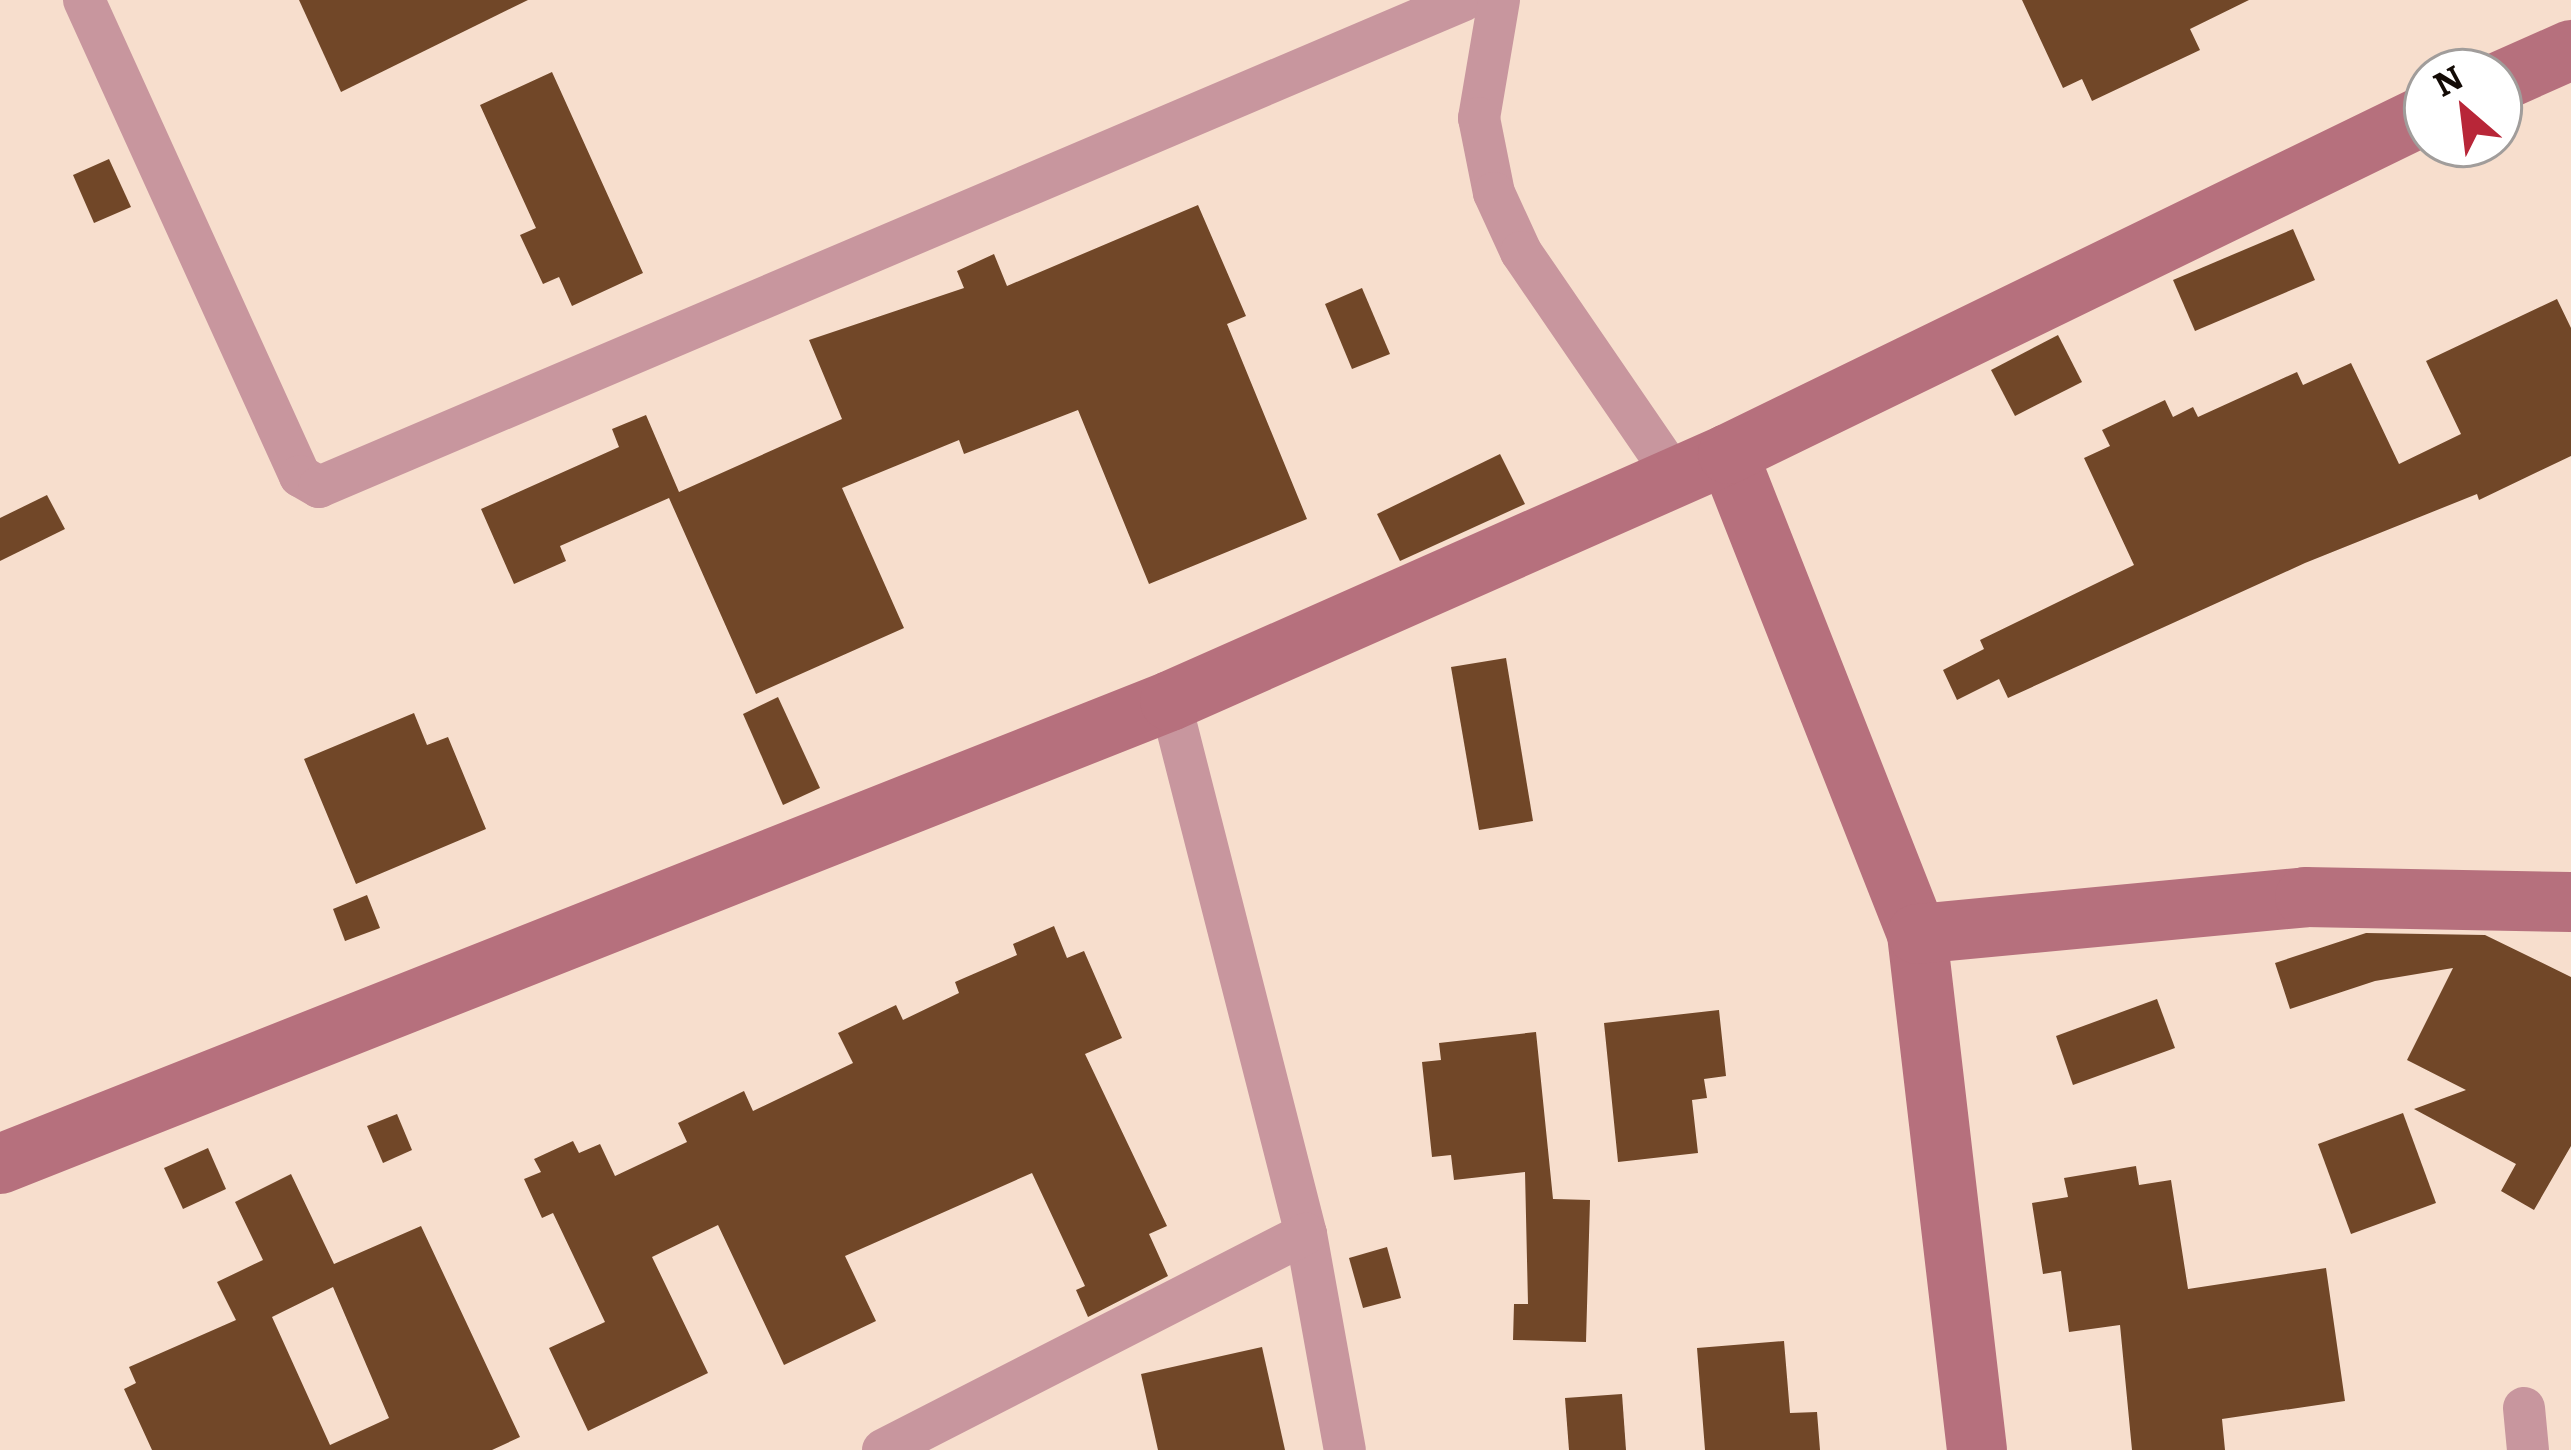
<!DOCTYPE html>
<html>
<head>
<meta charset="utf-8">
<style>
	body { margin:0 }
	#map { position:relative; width:2571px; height:1450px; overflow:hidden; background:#f7decd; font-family:Literata,serif }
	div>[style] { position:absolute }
	.building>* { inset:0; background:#714728 }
	.street>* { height:42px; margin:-21px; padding:0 21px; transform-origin:21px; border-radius:21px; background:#c8969e }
	.secondary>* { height:60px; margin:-30px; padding:0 30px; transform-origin:30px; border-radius:30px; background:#b6707d }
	span { translate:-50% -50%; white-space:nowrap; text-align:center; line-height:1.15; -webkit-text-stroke:12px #fff; paint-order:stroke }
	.north { position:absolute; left:2403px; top:48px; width:120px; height:120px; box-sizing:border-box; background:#fff; border:3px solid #a19d9b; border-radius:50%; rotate:332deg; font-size:33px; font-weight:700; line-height:48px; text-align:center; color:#130b06 }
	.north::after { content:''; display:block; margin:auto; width:42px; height:54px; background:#b82638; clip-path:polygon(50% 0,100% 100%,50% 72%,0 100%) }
</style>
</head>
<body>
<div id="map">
	<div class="building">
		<div style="clip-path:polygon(299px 0,528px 0,341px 92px)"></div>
		<div style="clip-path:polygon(2022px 0,2249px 0,2190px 29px,2200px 50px,2092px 101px,2082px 79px,2063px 88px)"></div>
		<div style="clip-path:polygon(552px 72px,643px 273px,572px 306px,559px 277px,543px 284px,520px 235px,536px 228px,480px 105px)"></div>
		<div style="clip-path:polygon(109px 159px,131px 207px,94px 223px,73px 175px)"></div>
		<div style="clip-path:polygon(1198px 205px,1246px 316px,1227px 324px,1307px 519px,1149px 584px,1078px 410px,964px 454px,959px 440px,842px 488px,904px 628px,756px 694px,669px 498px,560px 546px,566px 561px,514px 584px,481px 509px,619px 447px,612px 429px,646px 415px,679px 492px,842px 419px,809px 340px,964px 288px,957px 271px,994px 254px,1007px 286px)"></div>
		<div style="clip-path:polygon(2293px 229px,2315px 280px,2195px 331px,2173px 280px)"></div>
		<div style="clip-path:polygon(1362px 288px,1390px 354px,1352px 369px,1325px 304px)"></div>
		<div style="clip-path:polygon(2557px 299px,2571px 328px,2571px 456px,2479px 500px,2477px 494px,2305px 563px,2008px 698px,1999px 679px,1957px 700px,1943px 670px,1984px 649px,1980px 640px,2134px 565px,2084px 458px,2110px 446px,2102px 430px,2165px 400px,2173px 417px,2193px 407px,2198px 417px,2297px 372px,2303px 385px,2351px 363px,2399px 464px,2461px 434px,2426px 361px)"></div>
		<div style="clip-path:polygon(2058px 335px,2082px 382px,2015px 416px,1991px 370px)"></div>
		<div style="clip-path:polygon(1500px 454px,1525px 504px,1400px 561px,1377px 514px)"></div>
		<div style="clip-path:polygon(47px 495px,65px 529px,0 561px,0 518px)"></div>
		<div style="clip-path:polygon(1506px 658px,1533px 821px,1479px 830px,1451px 667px)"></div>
		<div style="clip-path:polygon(778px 697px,820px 788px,783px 805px,743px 714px)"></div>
		<div style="clip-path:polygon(414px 713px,427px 745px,448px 737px,486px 829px,356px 884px,304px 759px)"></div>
		<div style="clip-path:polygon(367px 895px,380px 928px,345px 941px,333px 909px)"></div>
		<div style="clip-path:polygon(1054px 926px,1067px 958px,1084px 951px,1122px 1038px,1085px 1054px,1167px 1226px,1149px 1234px,1168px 1276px,1088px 1317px,1076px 1290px,1085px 1286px,1032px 1173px,845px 1256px,876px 1321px,784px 1365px,718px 1225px,652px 1257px,708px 1373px,588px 1431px,549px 1348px,605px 1322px,553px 1213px,542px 1218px,524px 1179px,541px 1172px,534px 1159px,573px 1141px,579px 1153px,600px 1144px,615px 1176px,687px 1142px,678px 1123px,744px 1091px,753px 1111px,853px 1063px,838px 1033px,896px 1005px,903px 1020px,959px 993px,955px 982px,1017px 955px,1013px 944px)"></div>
		<div style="clip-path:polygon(2366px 933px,2485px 935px,2571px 977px,2571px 1146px,2534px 1210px,2501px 1191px,2516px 1164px,2414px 1109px,2466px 1090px,2407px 1060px,2453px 968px,2375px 981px,2290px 1009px,2275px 963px)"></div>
		<div style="clip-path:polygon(2157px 999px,2175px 1048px,2073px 1085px,2056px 1036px)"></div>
		<div style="clip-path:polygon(1719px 1010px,1726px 1076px,1704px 1079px,1707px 1098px,1692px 1100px,1698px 1153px,1618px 1162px,1604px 1023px)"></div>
		<div style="clip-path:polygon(1536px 1032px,1553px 1199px,1590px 1200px,1586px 1342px,1513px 1340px,1514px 1304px,1528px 1304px,1525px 1172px,1454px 1180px,1451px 1155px,1432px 1157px,1422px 1062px,1441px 1060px,1439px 1043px)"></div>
		<div style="clip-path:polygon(2403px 1113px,2436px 1203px,2351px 1234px,2318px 1144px)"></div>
		<div style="clip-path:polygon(397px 1114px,412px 1150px,383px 1163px,367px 1126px)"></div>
		<div style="clip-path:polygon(208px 1148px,226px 1189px,183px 1209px,164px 1168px)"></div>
		<div style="clip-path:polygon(2136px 1166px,2139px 1185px,2171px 1180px,2188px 1289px,2326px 1268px,2345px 1401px,2222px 1419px,2225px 1450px,2132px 1450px,2120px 1325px,2069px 1332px,2061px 1271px,2043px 1274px,2032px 1203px,2068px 1197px,2064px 1178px)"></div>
		<div style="clip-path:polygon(evenodd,291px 1174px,334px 1264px,421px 1226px,520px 1437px,492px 1450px,152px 1450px,124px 1389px,136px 1383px,129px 1367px,236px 1320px,217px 1282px,263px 1260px,235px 1202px,291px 1174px,333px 1287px,389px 1418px,330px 1445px,272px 1317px,333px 1287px)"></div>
		<div style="clip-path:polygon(1387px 1247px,1401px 1298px,1363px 1308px,1349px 1258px)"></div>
		<div style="clip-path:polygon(1784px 1341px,1790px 1413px,1817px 1412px,1820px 1450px,1705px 1450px,1697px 1348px)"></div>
		<div style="clip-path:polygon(1262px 1347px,1285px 1450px,1158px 1450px,1141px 1374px)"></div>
		<div style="clip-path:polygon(1622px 1394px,1626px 1450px,1569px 1450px,1565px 1398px)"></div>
	</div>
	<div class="street">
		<div style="left:84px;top:0;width:523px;rotate:65.59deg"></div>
		<div style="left:300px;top:476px;width:22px;rotate:30deg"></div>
		<div style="left:319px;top:487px;width:1244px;rotate:-23.04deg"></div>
		<div style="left:1499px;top:0;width:120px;rotate:99.6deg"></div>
		<div style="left:1479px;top:118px;width:76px;rotate:78.7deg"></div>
		<div style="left:1494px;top:193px;width:65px;rotate:65.4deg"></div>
		<div style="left:1521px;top:252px;width:269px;rotate:55.6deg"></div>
		<div style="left:1170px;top:701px;width:550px;rotate:75.69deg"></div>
		<div style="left:1306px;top:1234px;width:219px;rotate:79.8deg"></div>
		<div style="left:2524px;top:1408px;width:42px;rotate:84.6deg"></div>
		<div style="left:883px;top:1450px;width:475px;rotate:-27.1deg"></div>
	</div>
	<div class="secondary">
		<div style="left:2499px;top:82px;width:79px;rotate:-24deg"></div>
		<div style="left:1728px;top:454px;width:516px;rotate:68.51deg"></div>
		<div style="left:1917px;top:934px;width:519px;rotate:83.37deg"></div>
		<div style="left:1917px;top:934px;width:390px;rotate:-5.4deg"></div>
		<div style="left:2305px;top:897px;width:266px;rotate:1.1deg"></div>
		<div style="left:0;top:1164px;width:1258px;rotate:-21.59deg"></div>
		<div style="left:1170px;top:701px;width:610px;rotate:-23.88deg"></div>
		<div style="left:1728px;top:454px;width:777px;rotate:-25.94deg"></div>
	</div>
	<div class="north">N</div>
</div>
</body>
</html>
